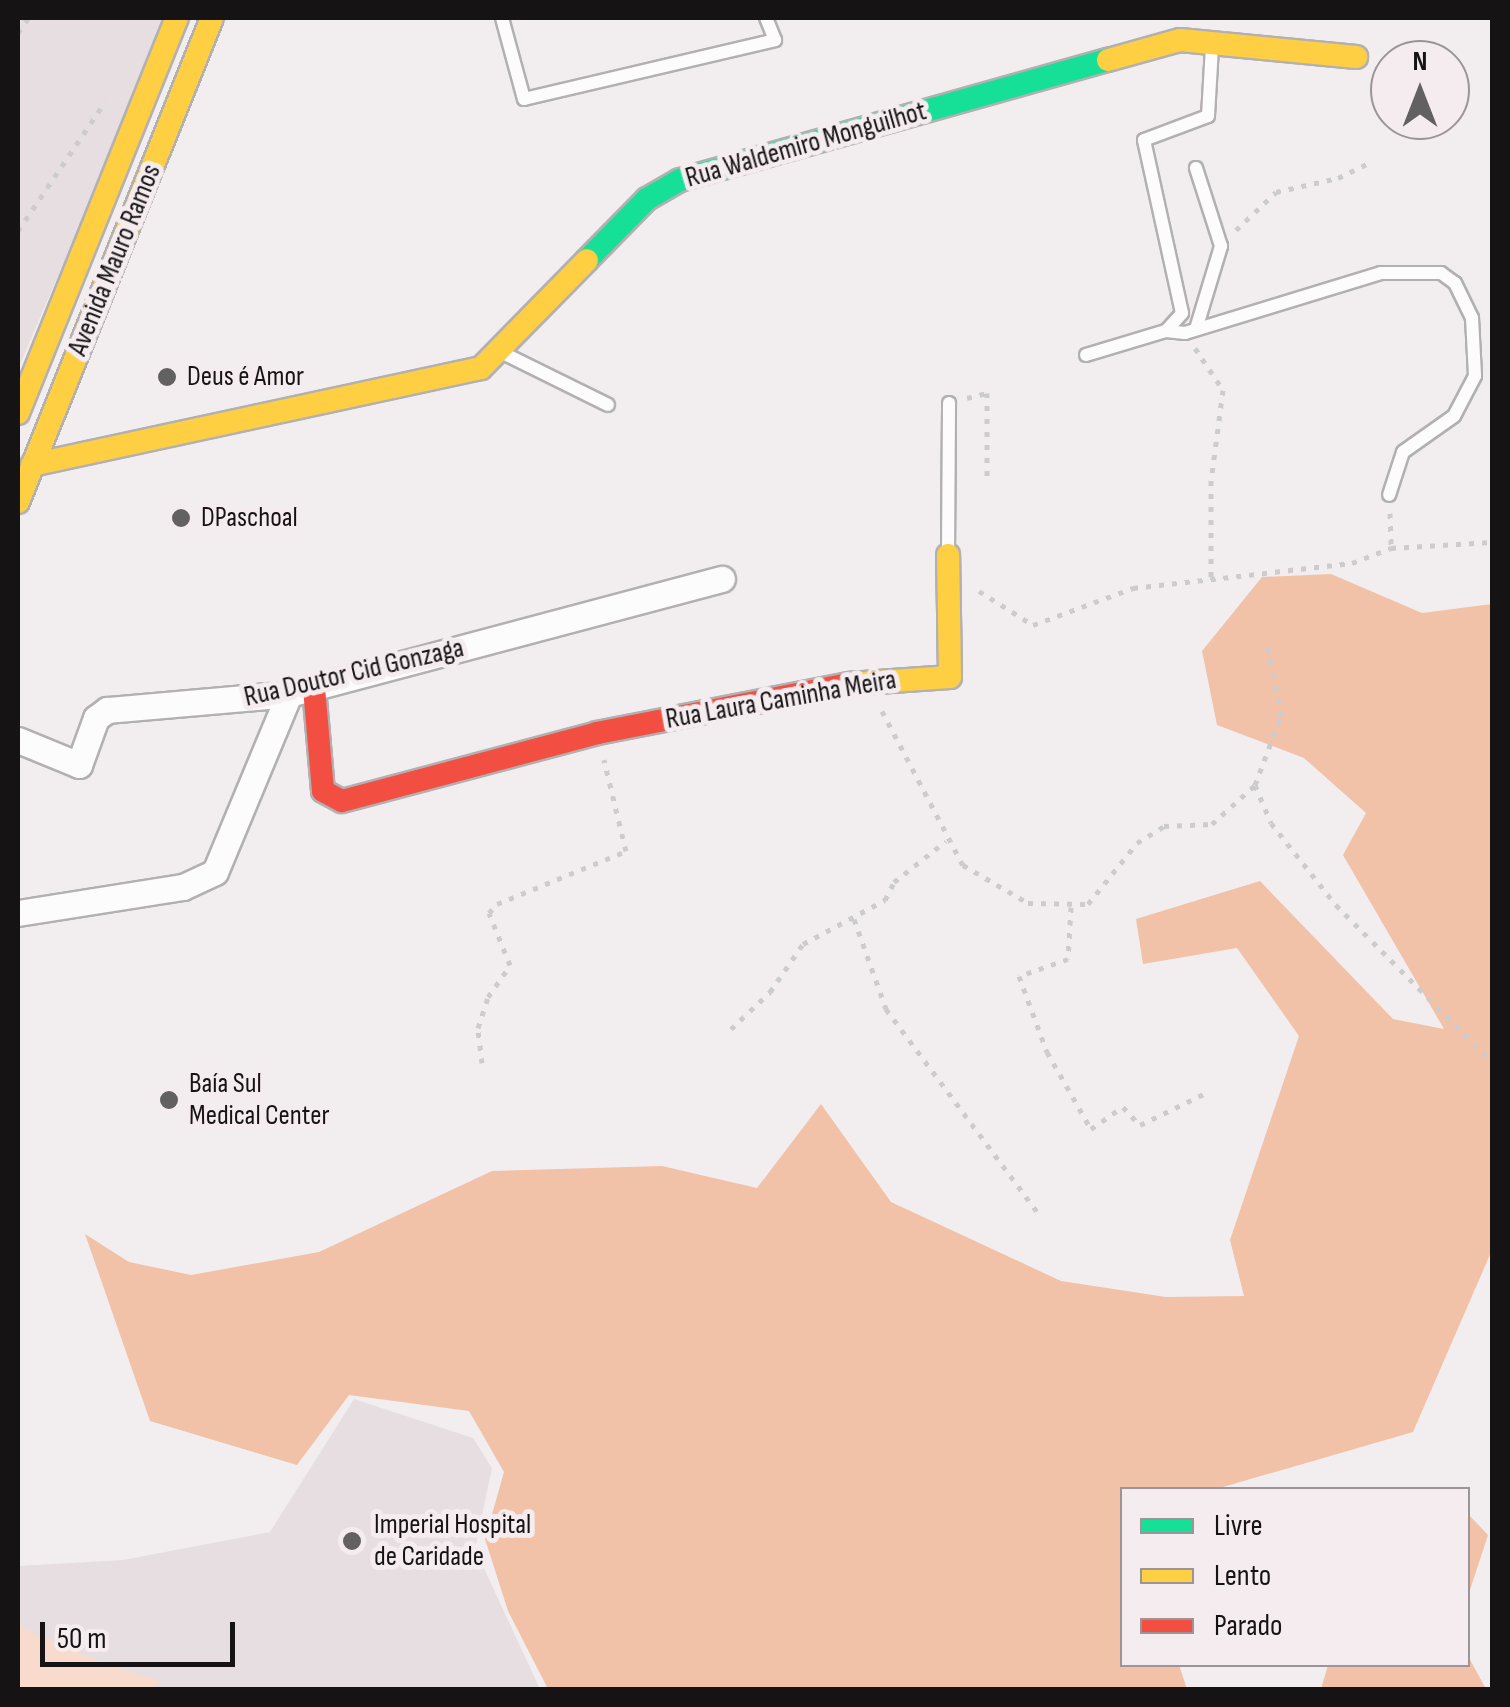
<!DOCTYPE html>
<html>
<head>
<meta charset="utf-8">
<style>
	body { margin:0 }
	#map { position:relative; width:1510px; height:1707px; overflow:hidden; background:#f2eef0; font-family:"Sofia Sans Condensed",sans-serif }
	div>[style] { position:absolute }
	.built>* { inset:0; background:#e7dee1 }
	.green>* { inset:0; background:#f9dbcd }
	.forest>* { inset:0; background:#f1c2a7 }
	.path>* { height:5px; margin-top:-2.5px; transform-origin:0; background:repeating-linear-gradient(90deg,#cdcccd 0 5px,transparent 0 13px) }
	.roads { filter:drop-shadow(2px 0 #b3b0b1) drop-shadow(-2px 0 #b3b0b1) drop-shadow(0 2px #b3b0b1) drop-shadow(0 -2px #b3b0b1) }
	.lane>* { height:12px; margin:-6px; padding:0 6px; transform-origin:6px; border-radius:6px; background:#fdfcfd }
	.street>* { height:25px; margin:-12.5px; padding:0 12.5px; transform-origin:12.5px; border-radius:12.5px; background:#fdfcfd }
	.fast>* { height:22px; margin:-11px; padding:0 11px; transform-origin:11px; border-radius:11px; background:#16e098 }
	.slow>* { height:22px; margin:-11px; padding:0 11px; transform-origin:11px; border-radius:11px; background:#ffcf43 }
	.jam>* { height:22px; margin:-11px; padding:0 11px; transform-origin:11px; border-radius:11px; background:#f24e42 }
	.dots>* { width:28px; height:28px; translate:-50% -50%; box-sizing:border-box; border:5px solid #f4ecef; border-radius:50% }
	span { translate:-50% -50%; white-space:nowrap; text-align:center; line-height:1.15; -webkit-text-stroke:10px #f4ecef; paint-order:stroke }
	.street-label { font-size:28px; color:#161315 }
	.poi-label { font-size:28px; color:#161315 }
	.left { translate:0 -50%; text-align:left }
	.frame { position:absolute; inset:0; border:20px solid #161315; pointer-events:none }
	.legend { position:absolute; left:1120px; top:1487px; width:350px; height:180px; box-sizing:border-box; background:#f4ecef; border:2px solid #9b9598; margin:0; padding:12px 18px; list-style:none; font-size:30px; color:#161315 }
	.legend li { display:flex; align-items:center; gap:20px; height:50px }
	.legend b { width:50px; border:2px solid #9b9598 }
	.north { position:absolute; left:1370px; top:40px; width:100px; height:100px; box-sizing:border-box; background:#f4ecef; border:2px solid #9b9598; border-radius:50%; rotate:0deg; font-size:28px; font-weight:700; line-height:40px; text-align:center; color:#161315 }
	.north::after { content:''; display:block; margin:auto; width:35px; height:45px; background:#636062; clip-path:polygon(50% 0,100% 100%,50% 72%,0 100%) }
	.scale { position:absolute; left:40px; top:1622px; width:195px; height:45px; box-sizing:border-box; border:5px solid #161315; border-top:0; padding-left:12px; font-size:30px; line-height:35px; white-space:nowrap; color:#161315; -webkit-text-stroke:8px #f4ecef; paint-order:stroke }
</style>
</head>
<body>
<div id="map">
	<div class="built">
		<div style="clip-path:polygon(18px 18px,169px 18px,18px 369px)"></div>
		<div style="clip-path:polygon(354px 1399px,473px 1438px,492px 1468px,475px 1549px,540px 1689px,18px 1690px,18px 1566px,123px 1560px,270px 1532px)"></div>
	</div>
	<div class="green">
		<div style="clip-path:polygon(18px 1619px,23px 1628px,105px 1664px,161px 1681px,154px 1689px,18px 1689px)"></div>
	</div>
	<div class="forest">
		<div style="clip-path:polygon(1331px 574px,1422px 613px,1492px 604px,1492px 1250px,1413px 1432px,1216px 1489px,1122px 1490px,1122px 1664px,1179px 1665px,1187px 1689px,548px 1689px,508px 1611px,485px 1539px,504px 1472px,469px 1411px,349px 1395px,297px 1465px,150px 1421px,85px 1234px,129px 1262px,191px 1275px,319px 1252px,492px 1171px,662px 1166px,757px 1188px,821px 1104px,891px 1202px,1061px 1281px,1166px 1297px,1244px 1296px,1230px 1240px,1299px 1036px,1237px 948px,1143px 964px,1136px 919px,1260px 881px,1393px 1019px,1444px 1029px,1343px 855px,1366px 813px,1304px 758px,1217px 725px,1202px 651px,1262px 577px)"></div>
		<div style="clip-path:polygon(1468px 1514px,1488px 1535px,1468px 1596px)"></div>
		<div style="clip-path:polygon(1468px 1656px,1486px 1689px,1321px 1689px,1328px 1665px,1468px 1664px)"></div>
	</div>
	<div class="path">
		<div style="left:18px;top:33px;width:18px;rotate:-56deg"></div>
		<div style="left:1236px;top:230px;width:55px;rotate:-43.5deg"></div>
		<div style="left:1276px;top:192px;width:64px;rotate:-12.7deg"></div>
		<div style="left:1338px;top:178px;width:39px;rotate:-26deg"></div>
		<div style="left:18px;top:231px;width:156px;rotate:-56deg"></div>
		<div style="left:1195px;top:348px;width:50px;rotate:56.3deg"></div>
		<div style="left:1223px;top:390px;width:92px;rotate:97.5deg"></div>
		<div style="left:1211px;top:481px;width:96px;rotate:90deg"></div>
		<div style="left:967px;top:398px;width:21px;rotate:-14deg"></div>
		<div style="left:987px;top:393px;width:87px;rotate:90deg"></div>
		<div style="left:1390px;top:513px;width:34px;rotate:88deg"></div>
		<div style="left:979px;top:591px;width:64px;rotate:32.2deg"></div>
		<div style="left:1033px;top:625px;width:107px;rotate:-20.3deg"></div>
		<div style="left:1133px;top:588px;width:220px;rotate:-6.5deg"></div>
		<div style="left:1352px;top:563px;width:42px;rotate:-21deg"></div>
		<div style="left:1391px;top:548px;width:101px;rotate:-3.4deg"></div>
		<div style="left:882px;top:711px;width:174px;rotate:62.3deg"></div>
		<div style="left:963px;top:865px;width:75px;rotate:30.3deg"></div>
		<div style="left:1028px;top:903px;width:60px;rotate:1deg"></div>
		<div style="left:1088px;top:904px;width:78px;rotate:-51.2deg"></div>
		<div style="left:1137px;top:843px;width:32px;rotate:-32deg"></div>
		<div style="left:1164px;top:826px;width:48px;rotate:-2.4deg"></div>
		<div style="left:1212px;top:824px;width:58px;rotate:-42.2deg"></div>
		<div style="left:1255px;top:785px;width:41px;rotate:67.2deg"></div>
		<div style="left:1271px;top:823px;width:105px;rotate:51.6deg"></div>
		<div style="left:1336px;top:905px;width:221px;rotate:45.2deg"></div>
		<div style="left:1255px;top:785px;width:74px;rotate:-69.4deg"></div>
		<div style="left:1281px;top:716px;width:79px;rotate:-100.9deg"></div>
		<div style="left:1071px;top:907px;width:52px;rotate:93.3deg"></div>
		<div style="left:1068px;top:959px;width:52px;rotate:160.9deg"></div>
		<div style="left:1019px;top:976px;width:81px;rotate:69.8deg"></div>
		<div style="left:1047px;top:1052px;width:89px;rotate:60.3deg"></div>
		<div style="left:1091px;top:1129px;width:39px;rotate:-35deg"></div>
		<div style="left:1123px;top:1107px;width:25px;rotate:47deg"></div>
		<div style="left:1140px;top:1125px;width:76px;rotate:-25.9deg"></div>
		<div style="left:854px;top:919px;width:96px;rotate:70.4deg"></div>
		<div style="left:886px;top:1009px;width:259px;rotate:53.3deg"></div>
		<div style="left:731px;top:1029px;width:54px;rotate:-43.5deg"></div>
		<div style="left:770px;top:992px;width:58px;rotate:-55.5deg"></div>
		<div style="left:803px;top:944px;width:93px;rotate:-28.2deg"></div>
		<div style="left:885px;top:900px;width:20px;rotate:-63deg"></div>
		<div style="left:894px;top:882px;width:66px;rotate:-38.3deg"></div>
		<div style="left:482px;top:1063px;width:35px;rotate:-97deg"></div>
		<div style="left:478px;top:1028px;width:33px;rotate:-72deg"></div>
		<div style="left:488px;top:997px;width:39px;rotate:-55deg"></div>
		<div style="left:510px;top:965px;width:56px;rotate:-112deg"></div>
		<div style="left:489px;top:913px;width:12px;rotate:-48deg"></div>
		<div style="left:497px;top:904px;width:139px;rotate:-22.3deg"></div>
		<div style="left:626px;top:851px;width:94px;rotate:-103.6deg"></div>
	</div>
	<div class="roads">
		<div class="lane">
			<div style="left:502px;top:18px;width:84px;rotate:74.8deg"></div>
			<div style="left:524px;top:99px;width:258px;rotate:-13.2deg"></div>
			<div style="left:775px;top:40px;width:24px;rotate:-112deg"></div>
			<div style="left:1196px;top:329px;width:87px;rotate:-73.2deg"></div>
			<div style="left:1221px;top:246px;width:82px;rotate:-107.8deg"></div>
			<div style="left:1166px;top:331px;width:19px;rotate:6deg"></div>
			<div style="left:1185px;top:333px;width:205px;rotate:-17deg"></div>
			<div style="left:1381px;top:273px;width:60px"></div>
			<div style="left:1441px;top:273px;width:17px;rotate:36deg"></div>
			<div style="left:1455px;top:283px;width:39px;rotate:64deg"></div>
			<div style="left:1472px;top:318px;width:58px;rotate:87deg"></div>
			<div style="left:1475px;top:376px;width:45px;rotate:117.7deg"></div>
			<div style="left:1454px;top:416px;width:62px;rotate:144.8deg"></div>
			<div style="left:1403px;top:452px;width:45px;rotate:108deg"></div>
			<div style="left:503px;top:353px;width:117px;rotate:26.3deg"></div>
			<div style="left:1086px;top:355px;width:84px;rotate:-16.7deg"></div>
			<div style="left:1166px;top:331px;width:24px;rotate:-48deg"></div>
			<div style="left:1182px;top:313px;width:177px;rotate:-102.4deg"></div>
			<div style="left:1144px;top:140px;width:68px;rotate:-20.6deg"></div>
			<div style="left:1208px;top:116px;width:69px;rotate:-86.7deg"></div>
			<div style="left:948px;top:553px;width:150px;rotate:-89.6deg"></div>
		</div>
		<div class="street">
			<div style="left:18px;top:740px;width:66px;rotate:22.3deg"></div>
			<div style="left:79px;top:765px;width:50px;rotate:-70.1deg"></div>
			<div style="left:96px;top:718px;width:14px;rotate:-36deg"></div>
			<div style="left:107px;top:710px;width:183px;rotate:-5deg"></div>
			<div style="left:289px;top:694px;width:448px;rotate:-14.9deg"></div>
			<div style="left:18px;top:913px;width:167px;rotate:-9deg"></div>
			<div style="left:183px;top:887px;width:35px;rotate:-25deg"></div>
			<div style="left:215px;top:872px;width:193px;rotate:-67.4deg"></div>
		</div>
		<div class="fast">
			<div style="left:587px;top:260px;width:86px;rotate:-45.5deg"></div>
			<div style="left:647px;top:199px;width:38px;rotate:-30deg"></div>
			<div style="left:680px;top:180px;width:445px;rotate:-15.7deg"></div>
		</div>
		<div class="slow">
			<div style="left:1108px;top:60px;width:75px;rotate:-15.5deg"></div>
			<div style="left:1180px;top:40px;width:177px;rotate:5.5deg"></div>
			<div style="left:18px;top:413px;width:426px;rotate:-68.1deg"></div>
			<div style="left:32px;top:465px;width:459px;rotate:-12.2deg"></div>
			<div style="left:481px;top:368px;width:151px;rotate:-45.5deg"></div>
			<div style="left:18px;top:502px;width:521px;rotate:-68.16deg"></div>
			<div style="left:849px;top:684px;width:101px;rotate:-4deg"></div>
			<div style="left:950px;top:677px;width:122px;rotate:-90.9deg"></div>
		</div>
		<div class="jam">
			<div style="left:314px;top:688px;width:103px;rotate:85deg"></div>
			<div style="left:323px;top:791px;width:21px;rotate:28deg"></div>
			<div style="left:342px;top:801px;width:264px;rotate:-14.9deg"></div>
			<div style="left:597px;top:733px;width:257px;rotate:-11deg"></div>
		</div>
	</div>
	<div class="dots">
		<div style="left:167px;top:377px;background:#636062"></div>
		<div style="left:181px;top:518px;background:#636062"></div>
		<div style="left:169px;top:1100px;background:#636062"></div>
		<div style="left:352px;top:1541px;background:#636062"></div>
	</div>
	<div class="street-label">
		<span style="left:806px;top:145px;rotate:-16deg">Rua Waldemiro Monguilhot</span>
		<span style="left:115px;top:260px;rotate:-68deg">Avenida Mauro Ramos</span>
		<span style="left:354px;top:673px;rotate:-13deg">Rua Doutor Cid Gonzaga</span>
		<span style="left:781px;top:700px;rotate:-10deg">Rua Laura Caminha Meira</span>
	</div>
	<div class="poi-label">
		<span class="left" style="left:187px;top:377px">Deus é Amor</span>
		<span class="left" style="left:201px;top:518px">DPaschoal</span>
		<span class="left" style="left:189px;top:1100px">Baía Sul<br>Medical Center</span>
		<span class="left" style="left:374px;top:1541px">Imperial Hospital<br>de Caridade</span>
	</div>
	<div class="frame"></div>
	<ul class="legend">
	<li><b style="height:12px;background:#16e098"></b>Livre</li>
	<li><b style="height:12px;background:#ffcf43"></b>Lento</li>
	<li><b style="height:12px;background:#f24e42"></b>Parado</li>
	</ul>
	<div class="north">N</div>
	<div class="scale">50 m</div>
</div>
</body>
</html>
